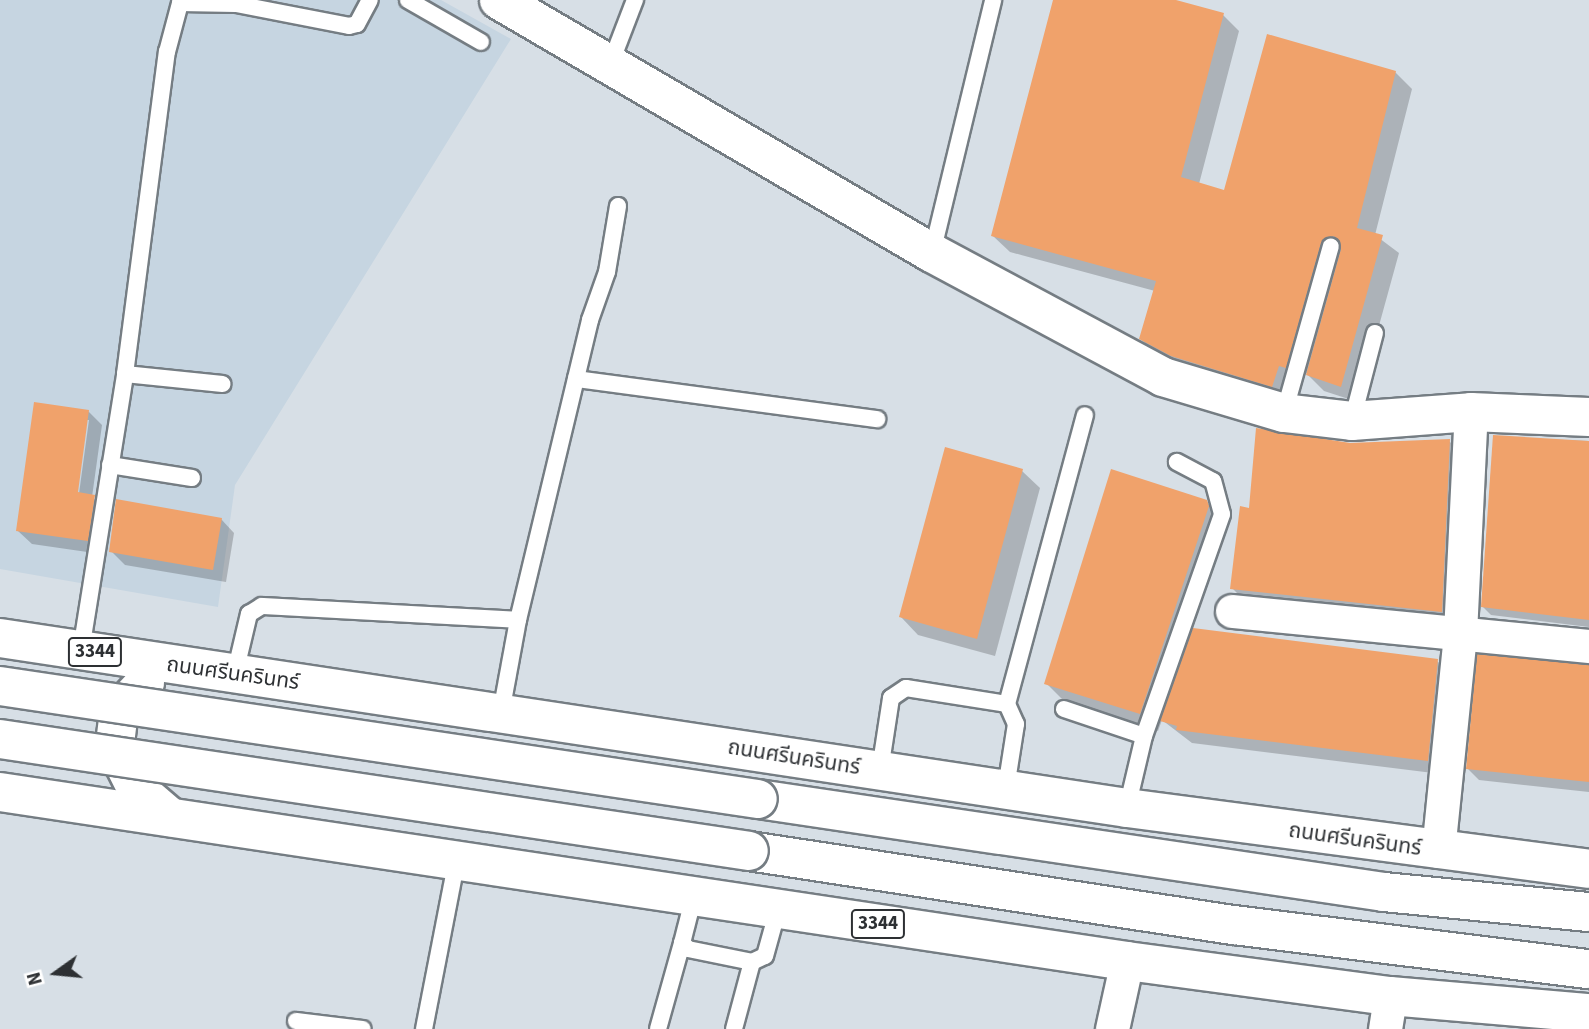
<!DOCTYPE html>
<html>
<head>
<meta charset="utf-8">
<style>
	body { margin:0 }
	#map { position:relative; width:1589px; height:1029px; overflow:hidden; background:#d7dfe6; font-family:"Source Sans 3","Noto Sans Thai",sans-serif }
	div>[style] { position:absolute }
	.built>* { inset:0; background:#c6d5e1 }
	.shadow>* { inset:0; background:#0003 }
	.building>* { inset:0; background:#f0a26b }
	.roads { filter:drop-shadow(2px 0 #757d83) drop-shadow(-2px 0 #757d83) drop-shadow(0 2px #757d83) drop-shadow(0 -2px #757d83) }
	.lane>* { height:16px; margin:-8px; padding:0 8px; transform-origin:8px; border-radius:8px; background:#fff }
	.street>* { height:33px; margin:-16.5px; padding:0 16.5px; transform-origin:16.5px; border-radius:16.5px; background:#fff }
	.secondary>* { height:38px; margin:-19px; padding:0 19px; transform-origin:19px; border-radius:19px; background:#fff }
	.primary>* { height:38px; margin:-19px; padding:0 19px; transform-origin:19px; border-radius:19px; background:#fff }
	.bridges { filter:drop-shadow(2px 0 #757d83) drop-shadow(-2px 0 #757d83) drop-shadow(0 2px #757d83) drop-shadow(0 -2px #757d83) }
	.primary-bridge>* { height:38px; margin:-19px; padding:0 19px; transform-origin:19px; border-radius:19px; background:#fff }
	span { translate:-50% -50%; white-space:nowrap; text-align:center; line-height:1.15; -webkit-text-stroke:5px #fff; paint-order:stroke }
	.shield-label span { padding:2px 5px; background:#fff; border:2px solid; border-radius:5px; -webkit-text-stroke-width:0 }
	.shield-label { font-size:19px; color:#2d3033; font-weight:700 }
	.street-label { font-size:21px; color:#2d3033 }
	.north { position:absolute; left:21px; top:938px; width:70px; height:70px; -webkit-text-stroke:5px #fff; paint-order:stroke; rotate:255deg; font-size:19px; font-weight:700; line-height:28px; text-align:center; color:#2d3033 }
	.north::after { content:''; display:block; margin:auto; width:24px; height:32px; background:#2d3033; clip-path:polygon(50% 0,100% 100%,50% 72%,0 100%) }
</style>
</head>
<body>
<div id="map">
	<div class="built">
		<div style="clip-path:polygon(0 0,441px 0,511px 39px,235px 485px,218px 607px,0 569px)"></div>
	</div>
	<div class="shadow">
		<div style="clip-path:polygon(1055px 0,1169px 0,1223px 15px,1239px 31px,1199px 184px,1225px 193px,1395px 72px,1412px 89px,1375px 235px,1399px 253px,1358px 402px,1324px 391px,1305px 372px,1302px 383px,1295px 381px,1289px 402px,1157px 355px,1141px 339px,1155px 291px,1010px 252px,993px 236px)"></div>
		<div style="clip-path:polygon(evenodd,88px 411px,102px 425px,92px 497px,108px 511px,101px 554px,32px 544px,18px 531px,88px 411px,86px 420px,89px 420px,78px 501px,75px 501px,86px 420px)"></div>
		<div style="clip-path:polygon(1494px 437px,1589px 441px,1589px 627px,1491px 615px,1482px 606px)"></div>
		<div style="clip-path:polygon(1449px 441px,1458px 450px,1450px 620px,1241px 597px,1232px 588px,1251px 510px,1350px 444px)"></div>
		<div style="clip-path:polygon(1022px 471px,1040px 488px,995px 656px,918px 635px,901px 617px)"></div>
		<div style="clip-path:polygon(1206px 501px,1226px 525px,1191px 630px,1437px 661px,1451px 674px,1441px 774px,1192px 743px,1162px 720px,1158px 731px,1064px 701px,1046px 683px)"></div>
		<div style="clip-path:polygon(221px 519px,234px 533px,226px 582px,125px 565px,111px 551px)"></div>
		<div style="clip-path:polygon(1589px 668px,1589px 792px,1479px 780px,1467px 768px)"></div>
	</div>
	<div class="building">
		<div style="clip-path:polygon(1053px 0,1176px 0,1224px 13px,1181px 177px,1224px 190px,1267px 34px,1396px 71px,1357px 228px,1383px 235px,1341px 387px,1306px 375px,1341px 249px,1334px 236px,1321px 243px,1286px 368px,1279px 366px,1272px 387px,1171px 356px,1139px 339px,1156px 281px,991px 236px)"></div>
		<div style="clip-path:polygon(34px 402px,89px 410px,78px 492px,95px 495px,88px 541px,16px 531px)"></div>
		<div style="clip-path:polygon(1256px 428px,1350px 443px,1450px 439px,1442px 612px,1230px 589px,1240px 506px,1249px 508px)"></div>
		<div style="clip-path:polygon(1493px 435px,1589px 441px,1589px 620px,1481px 607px)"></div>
		<div style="clip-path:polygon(945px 447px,1023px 469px,977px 639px,899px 617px)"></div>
		<div style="clip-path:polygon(1111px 469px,1207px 500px,1209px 506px,1140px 714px,1044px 684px)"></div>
		<div style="clip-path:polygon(116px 499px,222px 518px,213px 570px,109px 552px)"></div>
		<div style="clip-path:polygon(1193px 628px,1438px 659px,1428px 761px,1176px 730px,1177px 726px,1160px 721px)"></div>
		<div style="clip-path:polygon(1477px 654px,1589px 665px,1589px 782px,1466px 769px)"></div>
	</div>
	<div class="roads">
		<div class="lane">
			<div style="left:408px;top:0;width:84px;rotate:29.9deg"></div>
			<div style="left:610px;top:65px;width:70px;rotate:-69deg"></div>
			<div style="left:932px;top:253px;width:260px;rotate:-76.4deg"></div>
			<div style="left:125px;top:374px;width:98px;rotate:5.9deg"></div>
			<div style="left:576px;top:379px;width:304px;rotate:7.6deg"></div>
			<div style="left:1284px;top:413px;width:173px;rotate:-74.3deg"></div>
			<div style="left:1352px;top:421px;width:91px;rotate:-75.4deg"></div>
			<div style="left:110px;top:465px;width:83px;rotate:9deg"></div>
			<div style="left:518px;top:620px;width:309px;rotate:-76.5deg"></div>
			<div style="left:590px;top:320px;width:51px;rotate:-70.5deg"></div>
			<div style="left:607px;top:272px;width:67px;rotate:-80.5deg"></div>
			<div style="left:81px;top:650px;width:279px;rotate:-80.9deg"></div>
			<div style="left:125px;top:374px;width:325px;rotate:-82.6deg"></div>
			<div style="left:167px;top:52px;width:51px;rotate:-75.1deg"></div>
			<div style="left:180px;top:3px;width:56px;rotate:1deg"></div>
			<div style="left:236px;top:4px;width:115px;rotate:11deg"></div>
			<div style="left:349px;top:26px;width:8px;rotate:-14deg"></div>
			<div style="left:357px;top:24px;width:27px;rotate:-62deg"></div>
			<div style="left:235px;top:673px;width:61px;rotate:-76.7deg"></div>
			<div style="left:249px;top:614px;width:15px;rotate:-32deg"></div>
			<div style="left:262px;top:606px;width:256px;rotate:3.1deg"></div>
			<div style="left:518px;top:620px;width:95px;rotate:100.4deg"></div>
			<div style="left:1007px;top:704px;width:299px;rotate:-74.9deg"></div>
			<div style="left:1064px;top:709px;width:84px;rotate:18.6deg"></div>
			<div style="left:1144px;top:736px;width:74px;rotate:103.3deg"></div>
			<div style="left:1144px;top:736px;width:235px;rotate:-70.6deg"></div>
			<div style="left:1222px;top:514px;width:34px;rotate:-105deg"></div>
			<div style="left:1213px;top:481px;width:41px;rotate:-152.2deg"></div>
			<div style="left:880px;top:770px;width:73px;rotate:-81.3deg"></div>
			<div style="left:891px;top:698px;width:18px;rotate:-34deg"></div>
			<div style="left:906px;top:688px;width:102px;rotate:9deg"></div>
			<div style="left:1007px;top:704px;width:22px;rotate:66deg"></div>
			<div style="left:1016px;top:724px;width:65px;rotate:98.9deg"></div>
			<div style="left:694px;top:896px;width:49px;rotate:104.3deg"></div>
			<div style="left:682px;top:943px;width:8px;rotate:45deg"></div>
			<div style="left:688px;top:949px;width:65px;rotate:11.5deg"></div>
			<div style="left:752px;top:962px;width:14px;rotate:-25deg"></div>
			<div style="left:765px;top:956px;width:49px;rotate:-74.5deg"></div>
			<div style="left:296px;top:1021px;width:67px;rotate:6.8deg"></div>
			<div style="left:424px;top:1029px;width:172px;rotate:-79deg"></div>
			<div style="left:658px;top:1029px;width:89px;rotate:-74.4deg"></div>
			<div style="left:734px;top:1029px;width:69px;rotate:-75deg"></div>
		</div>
		<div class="street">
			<div style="left:1232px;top:611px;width:359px;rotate:5.6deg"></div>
			<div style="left:1438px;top:851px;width:219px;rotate:-84.2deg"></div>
			<div style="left:1460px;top:633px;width:221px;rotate:-87.2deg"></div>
			<div style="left:1112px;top:1029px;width:70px;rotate:-77.6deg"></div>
			<div style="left:1385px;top:1029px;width:33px;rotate:-81deg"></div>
		</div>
		<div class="secondary">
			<div style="left:499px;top:0;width:501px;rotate:30.3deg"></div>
			<div style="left:932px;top:253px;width:262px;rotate:28.2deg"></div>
			<div style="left:1163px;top:377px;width:126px;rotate:16.6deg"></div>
			<div style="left:1284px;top:413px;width:68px;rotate:6.7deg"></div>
			<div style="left:1352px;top:421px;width:119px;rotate:-4.3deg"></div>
			<div style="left:1471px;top:412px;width:118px;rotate:2.4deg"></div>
		</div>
		<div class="primary">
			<div style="left:0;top:638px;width:1140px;rotate:8.58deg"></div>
			<div style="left:1127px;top:808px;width:466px;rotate:7.5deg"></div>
			<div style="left:145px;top:683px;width:38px;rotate:133deg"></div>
			<div style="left:119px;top:711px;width:35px;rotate:97deg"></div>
			<div style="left:115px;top:746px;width:47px;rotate:63.4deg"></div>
			<div style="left:136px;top:788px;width:45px;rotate:40.5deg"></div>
			<div style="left:0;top:792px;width:1140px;rotate:8.53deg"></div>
			<div style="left:1127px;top:961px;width:265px;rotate:7.6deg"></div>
			<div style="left:1390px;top:996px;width:200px;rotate:4.9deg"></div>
			<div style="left:758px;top:799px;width:633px;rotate:8.45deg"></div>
			<div style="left:1384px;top:892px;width:206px;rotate:5.6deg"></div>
			<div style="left:749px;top:851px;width:491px;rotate:8.7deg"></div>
			<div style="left:1234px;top:925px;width:358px;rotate:7.1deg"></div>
		</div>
	</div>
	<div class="bridges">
		<div class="primary-bridge">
			<div style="left:0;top:686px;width:766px;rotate:8.48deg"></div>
			<div style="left:0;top:739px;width:757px;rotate:8.5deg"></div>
		</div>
	</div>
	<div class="shield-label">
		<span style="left:95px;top:652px">3344</span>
		<span style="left:878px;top:924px">3344</span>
	</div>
	<div class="street-label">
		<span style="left:233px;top:673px;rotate:8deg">ถนนศรีนครินทร์</span>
		<span style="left:794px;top:757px;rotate:9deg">ถนนศรีนครินทร์</span>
		<span style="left:1355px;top:839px;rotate:8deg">ถนนศรีนครินทร์</span>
	</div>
	<div class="north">N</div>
</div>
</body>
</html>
